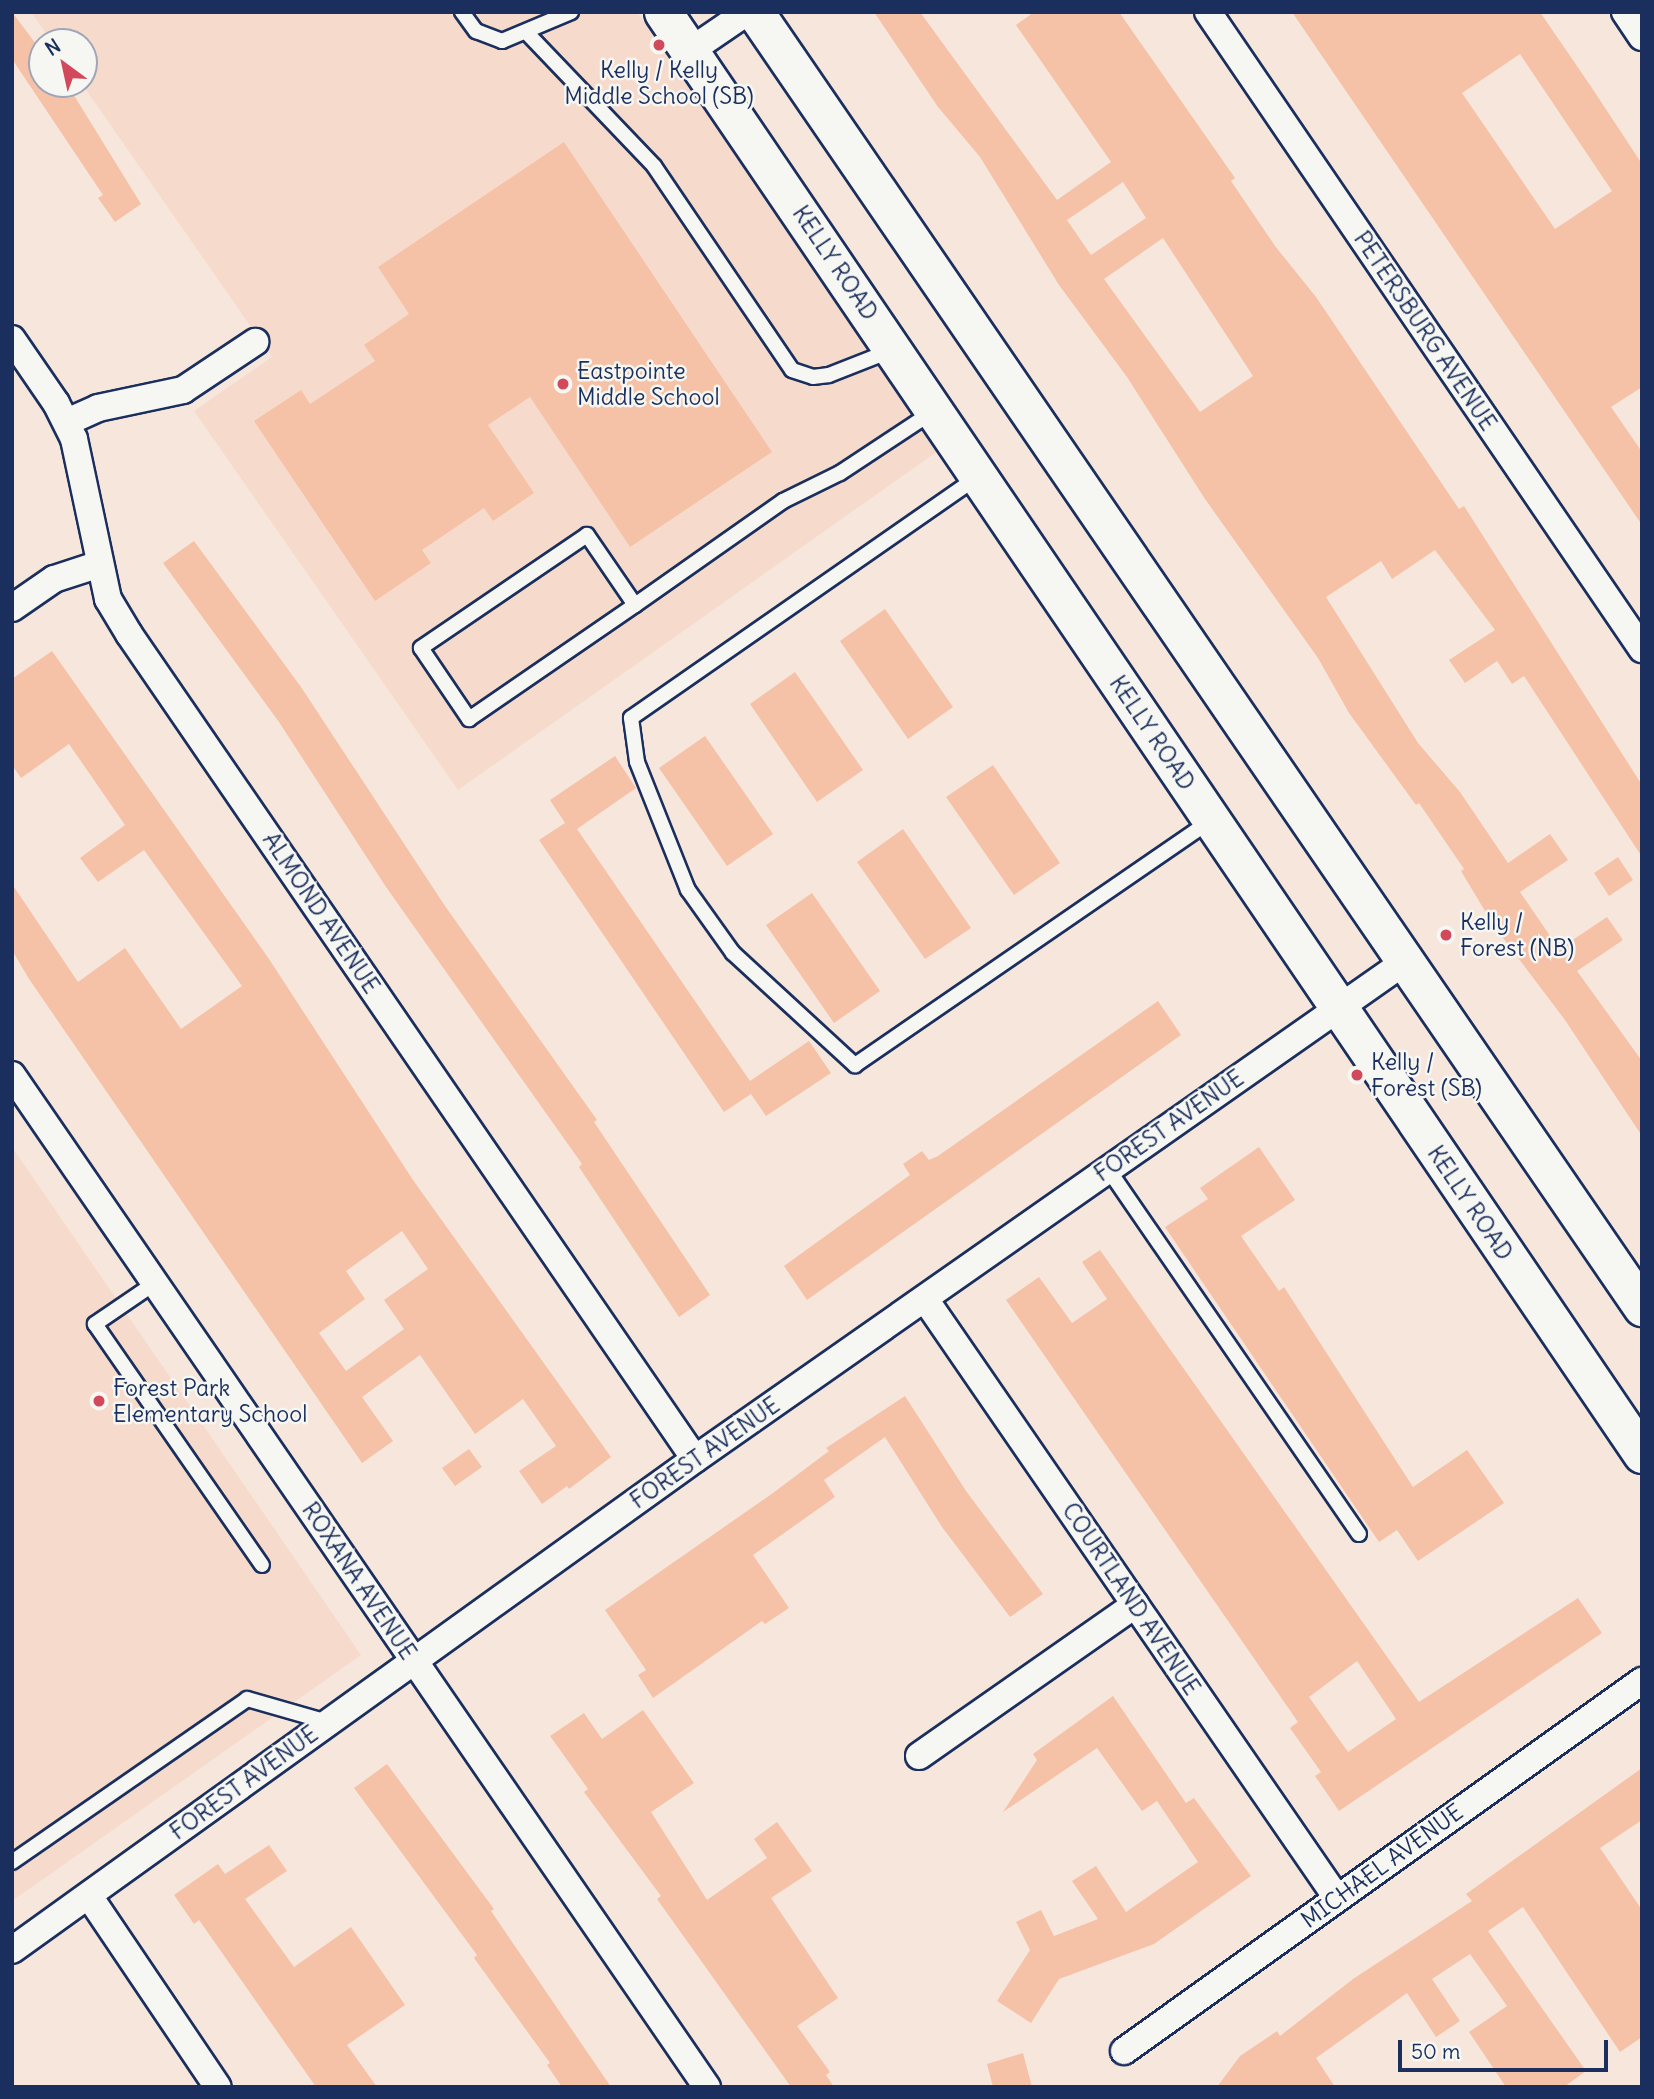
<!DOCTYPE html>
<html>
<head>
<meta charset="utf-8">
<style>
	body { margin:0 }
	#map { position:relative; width:1654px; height:2099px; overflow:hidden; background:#f6e6dc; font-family:Delius,sans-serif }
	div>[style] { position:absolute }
	.built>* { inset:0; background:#f6dbcc }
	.building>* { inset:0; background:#f6c2a7 }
	.roads { filter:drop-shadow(2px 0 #1b2f5e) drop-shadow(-2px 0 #1b2f5e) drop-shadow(0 2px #1b2f5e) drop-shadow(0 -2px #1b2f5e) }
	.lane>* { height:14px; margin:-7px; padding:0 7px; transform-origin:7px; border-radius:7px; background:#f6f6f2 }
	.street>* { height:26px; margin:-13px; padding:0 13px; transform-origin:13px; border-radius:13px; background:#f6f6f2 }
	.secondary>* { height:37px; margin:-18.5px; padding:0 18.5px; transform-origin:18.5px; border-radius:18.5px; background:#f6f6f2 }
	.dots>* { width:19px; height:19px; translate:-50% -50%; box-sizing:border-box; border:4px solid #f6f6f2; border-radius:50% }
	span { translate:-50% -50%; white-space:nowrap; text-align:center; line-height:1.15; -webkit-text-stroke:5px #f6f6f2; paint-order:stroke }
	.poi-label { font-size:23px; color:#1b2f5e }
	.left { translate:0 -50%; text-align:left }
	.street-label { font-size:23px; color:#1b2f5e }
	.frame { position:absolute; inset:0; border:14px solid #1b2f5e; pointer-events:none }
	.north { position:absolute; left:28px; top:28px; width:70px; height:70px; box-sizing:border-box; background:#f6f6f2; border:2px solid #9ea6b7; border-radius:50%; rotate:327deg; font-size:19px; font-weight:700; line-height:28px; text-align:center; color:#1b2f5e }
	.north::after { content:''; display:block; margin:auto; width:24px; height:32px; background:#d1495b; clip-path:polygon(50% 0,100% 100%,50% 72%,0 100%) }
	.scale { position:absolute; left:1398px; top:2040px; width:210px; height:32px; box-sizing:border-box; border:4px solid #1b2f5e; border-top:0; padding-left:9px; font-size:21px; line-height:24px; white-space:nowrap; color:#1b2f5e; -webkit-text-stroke:5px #f6f6f2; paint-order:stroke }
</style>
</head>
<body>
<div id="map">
	<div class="built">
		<div style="clip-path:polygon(31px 12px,637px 12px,938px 451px,458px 790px,194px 411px,272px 357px,82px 84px,84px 42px,52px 42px)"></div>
		<div style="clip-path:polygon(12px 1147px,361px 1655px,12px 1901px)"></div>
	</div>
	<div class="building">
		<div style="clip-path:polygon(12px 12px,42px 52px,42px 84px,67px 84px,141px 204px,115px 222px,98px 198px,103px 195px,12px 59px)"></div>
		<div style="clip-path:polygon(evenodd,874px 12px,920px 12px,1057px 200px,1111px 162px,1016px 25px,1034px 12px,1119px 12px,1235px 178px,1231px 181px,1275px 246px,1316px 297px,1459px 509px,1464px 506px,1642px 785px,1642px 857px,1524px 676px,1512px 684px,1497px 661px,1465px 683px,1449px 660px,1495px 630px,1435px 550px,1392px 579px,1381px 561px,1326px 597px,1418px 743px,1460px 792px,1508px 863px,1550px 834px,1568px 860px,1520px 892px,1559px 949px,1607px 917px,1623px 940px,1577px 971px,1642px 1061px,1642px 1136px,1565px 1020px,1494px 926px,1461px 871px,1464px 869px,1419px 803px,1416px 805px,1349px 713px,1318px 658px,1205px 499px,1127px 377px,1059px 285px,980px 157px,938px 107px,874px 12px,1123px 182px,1146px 218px,1091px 255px,1067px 220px,1123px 182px,874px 12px,1163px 238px,1253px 376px,1200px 412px,1104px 279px,1163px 238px)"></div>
		<div style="clip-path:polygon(evenodd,1292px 12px,1540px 12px,1592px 88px,1642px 164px,1642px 387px,1611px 407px,1642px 452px,1642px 525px,1292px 12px,1520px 54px,1612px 191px,1555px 229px,1462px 93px,1520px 54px)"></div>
		<div style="clip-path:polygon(564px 142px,772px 452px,630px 547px,530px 397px,488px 425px,534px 493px,493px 521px,484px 508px,422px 550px,431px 563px,375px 601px,254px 421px,301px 390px,310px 404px,375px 361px,364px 345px,409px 314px,378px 267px)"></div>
		<div style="clip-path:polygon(194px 541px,301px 687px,445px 906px,597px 1120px,594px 1122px,710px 1295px,679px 1317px,579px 1167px,582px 1164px,386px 887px,279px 722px,163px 563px)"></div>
		<div style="clip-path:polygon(885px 609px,953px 707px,908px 739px,840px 641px)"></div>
		<div style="clip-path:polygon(evenodd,52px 651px,269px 959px,413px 1180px,611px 1457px,569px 1489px,567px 1486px,542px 1504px,519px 1471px,556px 1446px,523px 1399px,475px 1434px,420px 1355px,362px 1397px,393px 1441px,362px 1463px,29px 979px,12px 950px,12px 884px,78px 982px,125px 948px,181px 1029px,242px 986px,144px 850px,98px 882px,80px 858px,125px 825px,69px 744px,21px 778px,12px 765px,12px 679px,52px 651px,402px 1231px,428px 1269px,384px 1300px,404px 1329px,346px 1371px,319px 1333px,365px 1299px,346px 1271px,402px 1231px)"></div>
		<div style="clip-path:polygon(795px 672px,863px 770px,817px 802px,750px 704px)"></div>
		<div style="clip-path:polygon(705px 736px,773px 834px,727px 866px,659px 768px)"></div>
		<div style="clip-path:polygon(615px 756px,636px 788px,577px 829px,673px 969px,750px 1081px,809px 1041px,831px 1073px,766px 1116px,751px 1094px,724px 1112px,539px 840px,565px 823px,550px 800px)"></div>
		<div style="clip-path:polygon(993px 765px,1060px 863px,1014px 895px,946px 797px)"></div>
		<div style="clip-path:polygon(903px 829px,971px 928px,925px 959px,857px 862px)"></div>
		<div style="clip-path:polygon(1618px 857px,1633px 880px,1609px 896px,1594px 873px)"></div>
		<div style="clip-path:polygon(812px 893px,880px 991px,834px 1023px,766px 925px)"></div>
		<div style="clip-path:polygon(1158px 1001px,1181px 1035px,807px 1300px,784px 1266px,910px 1175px,903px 1164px,922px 1151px,929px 1160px,938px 1156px)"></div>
		<div style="clip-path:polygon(1259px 1147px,1295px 1200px,1241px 1236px,1279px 1291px,1284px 1287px,1413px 1487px,1467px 1450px,1504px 1503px,1418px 1561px,1397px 1530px,1379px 1542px,1165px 1227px,1208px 1199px,1200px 1188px)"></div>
		<div style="clip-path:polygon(evenodd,1100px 1250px,1419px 1702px,1578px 1598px,1602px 1633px,1339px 1811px,1315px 1776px,1321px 1772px,1290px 1728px,1298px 1722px,1006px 1300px,1039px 1277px,1072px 1323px,1107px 1299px,1082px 1262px,1100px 1250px,1357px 1661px,1396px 1719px,1348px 1752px,1309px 1697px,1357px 1661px)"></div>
		<div style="clip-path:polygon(905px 1396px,966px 1491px,1043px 1594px,1010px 1617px,942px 1527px,885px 1437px,824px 1480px,835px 1497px,753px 1555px,789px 1608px,765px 1624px,762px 1621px,653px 1698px,638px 1675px,646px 1670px,605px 1610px,773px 1493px,829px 1451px,826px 1448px)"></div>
		<div style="clip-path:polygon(469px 1449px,482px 1467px,455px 1486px,442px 1468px)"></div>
		<div style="clip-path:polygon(1113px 1696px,1186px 1803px,1194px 1798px,1251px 1876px,1154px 1944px,1059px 1979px,1031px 2023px,997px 2001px,1030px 1950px,1016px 1922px,1041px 1910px,1054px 1936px,1098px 1919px,1072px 1881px,1096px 1866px,1126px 1912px,1198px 1862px,1157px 1801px,1142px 1811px,1097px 1748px,1003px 1812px,1037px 1760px,1033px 1754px)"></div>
		<div style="clip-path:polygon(643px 1710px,694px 1783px,651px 1812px,707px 1900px,767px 1858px,754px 1839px,777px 1822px,812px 1871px,771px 1898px,838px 1998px,797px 2026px,830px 2072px,826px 2075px,834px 2087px,791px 2087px,657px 1899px,661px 1896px,584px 1792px,588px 1789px,550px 1736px,584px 1713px,602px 1739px)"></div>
		<div style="clip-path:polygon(387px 1764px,494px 1909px,491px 1911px,611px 2087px,562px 2087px,547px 2065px,550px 2063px,474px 1958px,477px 1955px,354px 1788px)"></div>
		<div style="clip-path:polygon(1642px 1768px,1642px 1820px,1600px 1848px,1642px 1910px,1642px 2037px,1620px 2052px,1523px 1907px,1488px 1931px,1586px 2071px,1564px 2087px,1506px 2087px,1469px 2032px,1507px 2006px,1470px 1954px,1432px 1979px,1460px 2021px,1436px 2037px,1407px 1993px,1316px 2058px,1335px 2087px,1217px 2087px,1240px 2056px,1277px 2031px,1280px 2036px,1353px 1979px,1472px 1901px,1466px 1894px)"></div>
		<div style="clip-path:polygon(269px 1845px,287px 1871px,245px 1899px,294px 1967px,351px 1927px,405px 2005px,347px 2045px,377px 2087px,316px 2087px,199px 1920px,194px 1924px,174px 1895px,218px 1864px,225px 1874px)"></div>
		<div style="clip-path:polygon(1023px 2053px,1032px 2087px,993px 2087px,987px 2064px)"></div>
	</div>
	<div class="roads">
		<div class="lane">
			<div style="left:462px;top:12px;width:24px;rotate:54deg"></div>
			<div style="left:476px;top:31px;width:28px;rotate:21deg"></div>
			<div style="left:502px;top:41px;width:75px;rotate:-22.8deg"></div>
			<div style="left:527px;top:33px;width:184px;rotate:46.3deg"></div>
			<div style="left:654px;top:166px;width:246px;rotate:55.9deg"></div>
			<div style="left:792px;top:370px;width:22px;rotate:18deg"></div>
			<div style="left:813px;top:377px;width:16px;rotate:-7deg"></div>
			<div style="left:829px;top:375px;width:66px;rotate:-21.5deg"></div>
			<div style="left:979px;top:476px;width:424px;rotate:145.2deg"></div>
			<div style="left:631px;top:718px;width:44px;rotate:82.2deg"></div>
			<div style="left:637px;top:762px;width:138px;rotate:68.3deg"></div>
			<div style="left:688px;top:890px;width:77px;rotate:54.5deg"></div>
			<div style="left:733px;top:953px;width:166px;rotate:42.6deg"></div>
			<div style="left:855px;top:1065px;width:431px;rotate:-34.5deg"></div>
			<div style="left:635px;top:605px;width:85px;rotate:-124.4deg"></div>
			<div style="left:587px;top:535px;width:201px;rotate:145.8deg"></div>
			<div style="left:421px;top:648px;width:86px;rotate:55.9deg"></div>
			<div style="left:469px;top:719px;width:201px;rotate:-34.5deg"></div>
			<div style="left:635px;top:605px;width:181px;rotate:-35.1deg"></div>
			<div style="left:783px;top:501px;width:64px;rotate:-26.2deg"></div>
			<div style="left:840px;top:473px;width:113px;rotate:-33.4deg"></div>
			<div style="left:1108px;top:1169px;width:443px;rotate:55.5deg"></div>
			<div style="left:155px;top:1283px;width:73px;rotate:145.7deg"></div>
			<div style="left:95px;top:1324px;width:293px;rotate:55.3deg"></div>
			<div style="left:12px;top:1862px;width:286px;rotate:-34.7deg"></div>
			<div style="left:247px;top:1699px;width:84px;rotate:15.9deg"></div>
		</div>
		<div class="street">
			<div style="left:1208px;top:12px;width:771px;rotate:55.73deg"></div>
			<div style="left:1625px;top:12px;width:30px;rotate:56deg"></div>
			<div style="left:690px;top:51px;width:69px;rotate:-34.4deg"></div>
			<div style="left:12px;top:339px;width:78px;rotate:55.5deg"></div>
			<div style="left:56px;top:403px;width:40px;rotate:63.4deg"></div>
			<div style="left:74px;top:439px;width:164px;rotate:78deg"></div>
			<div style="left:108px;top:599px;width:41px;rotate:59deg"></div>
			<div style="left:129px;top:634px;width:1000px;rotate:55.55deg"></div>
			<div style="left:67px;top:422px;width:34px;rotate:-24deg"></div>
			<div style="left:98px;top:408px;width:87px;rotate:-12deg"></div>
			<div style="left:183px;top:390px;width:87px;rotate:-33.7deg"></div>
			<div style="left:12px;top:608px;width:51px;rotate:-34.6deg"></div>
			<div style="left:54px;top:579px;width:48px;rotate:-18.1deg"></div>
			<div style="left:12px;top:1075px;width:1228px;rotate:55.52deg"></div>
			<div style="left:925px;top:1299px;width:727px;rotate:55.48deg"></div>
			<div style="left:919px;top:1756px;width:264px;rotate:-35deg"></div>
			<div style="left:89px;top:1896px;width:230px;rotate:56deg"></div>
			<div style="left:12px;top:1950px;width:841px;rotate:-35.71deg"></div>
			<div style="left:695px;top:1459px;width:864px;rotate:-35.01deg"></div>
			<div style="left:1124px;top:2051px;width:637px;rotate:-35.54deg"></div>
		</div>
		<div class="secondary">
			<div style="left:663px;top:12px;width:1743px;rotate:55.83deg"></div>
			<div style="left:755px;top:12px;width:1570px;rotate:55.59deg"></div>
		</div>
	</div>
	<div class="dots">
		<div style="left:659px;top:45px;background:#d1495b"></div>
		<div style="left:563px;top:384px;background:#d1495b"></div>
		<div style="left:1446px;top:935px;background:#d1495b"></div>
		<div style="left:1357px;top:1075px;background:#d1495b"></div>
		<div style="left:99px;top:1401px;background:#d1495b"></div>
	</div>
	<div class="poi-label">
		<span style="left:659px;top:83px">Kelly / Kelly<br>Middle School (SB)</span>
		<span class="left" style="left:577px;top:384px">Eastpointe<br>Middle School</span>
		<span class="left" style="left:1460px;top:935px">Kelly /<br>Forest (NB)</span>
		<span class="left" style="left:1371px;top:1075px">Kelly /<br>Forest (SB)</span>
		<span class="left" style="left:113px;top:1401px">Forest Park<br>Elementary School</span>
	</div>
	<div class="street-label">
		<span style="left:835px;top:263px;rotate:56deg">KELLY ROAD</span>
		<span style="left:1425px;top:331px;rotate:56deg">PETERSBURG AVENUE</span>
		<span style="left:1152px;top:733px;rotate:56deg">KELLY ROAD</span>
		<span style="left:321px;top:913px;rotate:56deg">ALMOND AVENUE</span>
		<span style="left:1169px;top:1126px;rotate:-35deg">FOREST AVENUE</span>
		<span style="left:1470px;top:1203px;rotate:56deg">KELLY ROAD</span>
		<span style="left:705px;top:1453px;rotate:-35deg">FOREST AVENUE</span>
		<span style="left:359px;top:1581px;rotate:56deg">ROXANA AVENUE</span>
		<span style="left:1131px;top:1599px;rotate:56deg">COURTLAND AVENUE</span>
		<span style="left:244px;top:1783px;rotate:-36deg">FOREST AVENUE</span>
		<span style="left:1382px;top:1866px;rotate:-36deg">MICHAEL AVENUE</span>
	</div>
	<div class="frame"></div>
	<div class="north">N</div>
	<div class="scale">50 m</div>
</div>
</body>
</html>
